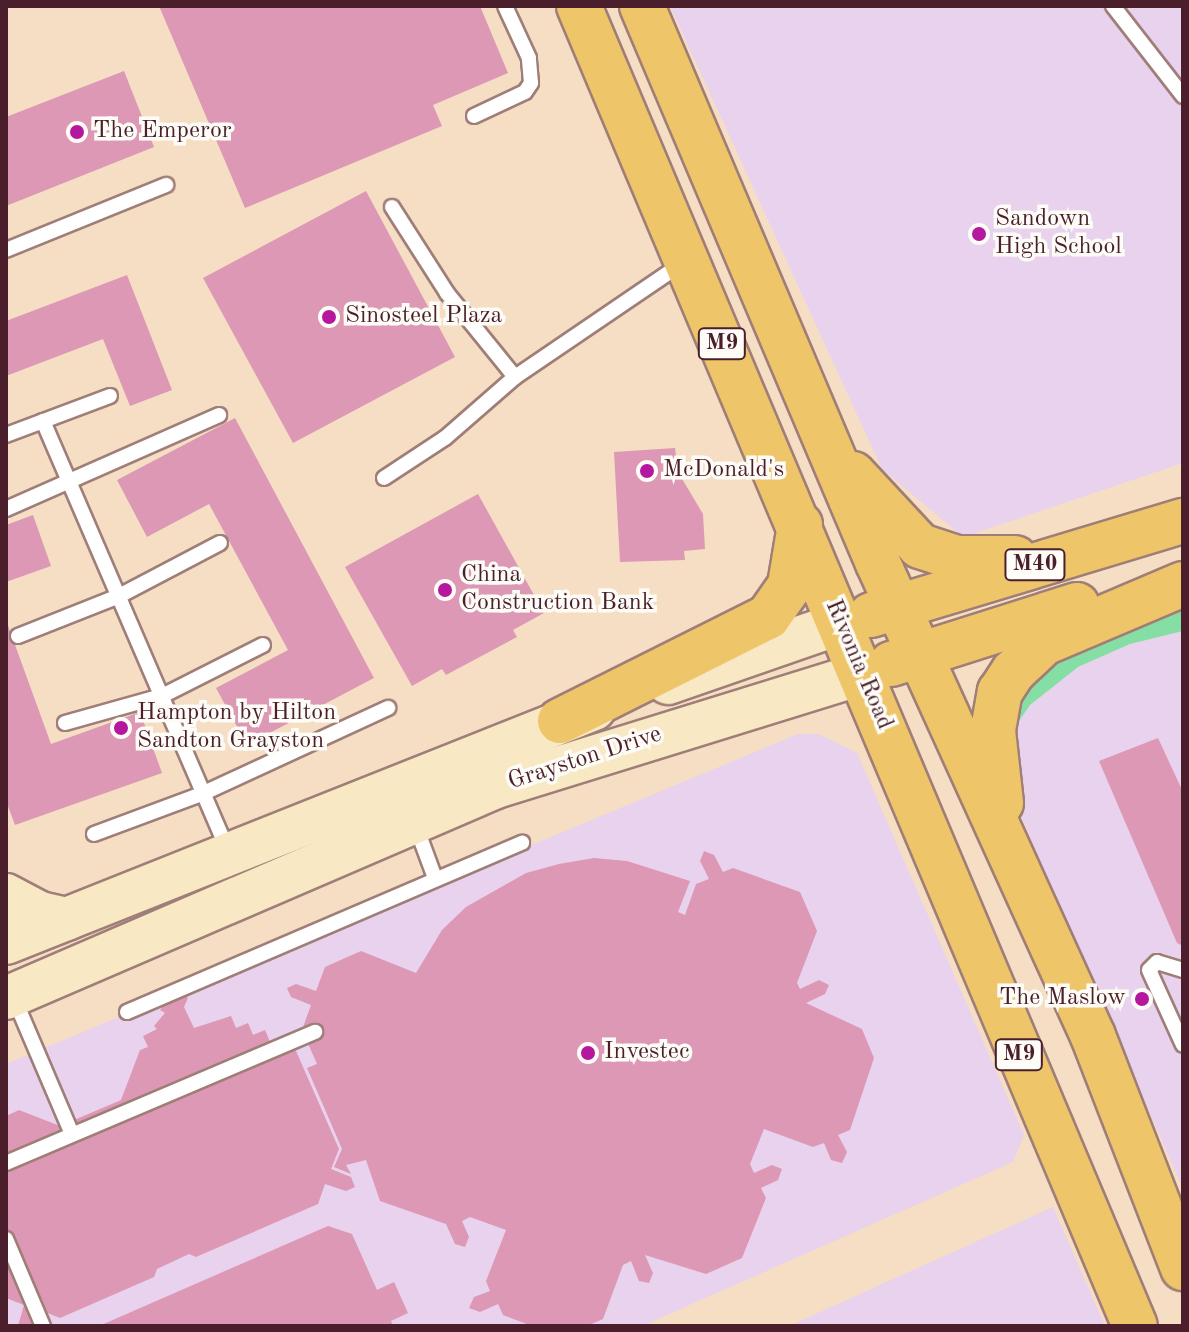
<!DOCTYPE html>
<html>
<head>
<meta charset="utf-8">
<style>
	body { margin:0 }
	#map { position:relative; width:1189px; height:1332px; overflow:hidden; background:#f5dec4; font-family:"Old Standard TT",serif }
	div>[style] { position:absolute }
	.built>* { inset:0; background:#e8d2ee }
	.green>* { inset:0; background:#85dfa5 }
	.building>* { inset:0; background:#dd98b5 }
	.roads { filter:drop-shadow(2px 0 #a07e78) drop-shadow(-2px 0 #a07e78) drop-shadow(0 2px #a07e78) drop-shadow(0 -2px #a07e78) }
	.lane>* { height:14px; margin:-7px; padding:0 7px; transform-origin:7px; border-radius:7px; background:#fff }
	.secondary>* { height:42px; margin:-21px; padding:0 21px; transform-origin:21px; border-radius:21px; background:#f8e8c3 }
	.primary>* { height:44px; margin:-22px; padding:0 22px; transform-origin:22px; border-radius:22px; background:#eec569 }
	.dots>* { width:22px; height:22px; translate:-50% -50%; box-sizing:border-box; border:4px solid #fdfcf7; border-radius:50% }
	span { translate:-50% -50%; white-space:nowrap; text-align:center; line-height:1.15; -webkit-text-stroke:7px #fdfcf7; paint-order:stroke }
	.shield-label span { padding:2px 6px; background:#fdfcf7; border:2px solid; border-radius:6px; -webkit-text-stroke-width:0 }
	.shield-label { font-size:22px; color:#4a1f2b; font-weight:700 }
	.poi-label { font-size:24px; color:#4a1f2b }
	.left { translate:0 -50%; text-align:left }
	.right { translate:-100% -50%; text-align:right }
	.street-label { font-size:24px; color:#4a1f2b }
	.frame { position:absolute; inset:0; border:8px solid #4a1f2b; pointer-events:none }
</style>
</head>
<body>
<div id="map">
	<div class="built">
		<div style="clip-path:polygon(670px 6px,1183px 6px,1183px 463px,963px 537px,882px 469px)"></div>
		<div style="clip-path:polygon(1183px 631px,1183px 1189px,1018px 809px,1012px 731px,1030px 705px,1078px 667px,1130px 644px)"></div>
		<div style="clip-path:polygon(798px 734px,819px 734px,857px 753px,1024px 1135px,1013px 1162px,642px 1326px,6px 1326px,6px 1064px)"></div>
		<div style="clip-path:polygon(1053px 1207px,1105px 1326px,789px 1326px)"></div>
	</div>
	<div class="green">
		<div style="clip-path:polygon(1183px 587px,1183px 631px,1130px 644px,1078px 667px,1030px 705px,1012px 731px,996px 690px)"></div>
	</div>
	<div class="building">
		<div style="clip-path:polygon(159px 6px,480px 6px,508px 73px,433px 105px,442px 126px,245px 208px)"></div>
		<div style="clip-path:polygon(124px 71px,154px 147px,6px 206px,6px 117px)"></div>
		<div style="clip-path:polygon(366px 191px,455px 357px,293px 443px,203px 278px)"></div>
		<div style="clip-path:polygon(127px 275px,172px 390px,130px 406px,103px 339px,6px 376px,6px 321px)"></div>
		<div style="clip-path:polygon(235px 418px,374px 678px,247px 745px,216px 688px,288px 650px,209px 504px,147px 537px,117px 480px)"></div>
		<div style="clip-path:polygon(675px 448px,678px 472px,703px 514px,705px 549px,684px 551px,685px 560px,620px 562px,614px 452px)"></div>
		<div style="clip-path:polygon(478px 494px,544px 613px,513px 630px,517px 637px,446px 675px,442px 669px,412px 686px,345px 567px)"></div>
		<div style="clip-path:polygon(33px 515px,51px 566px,6px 582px,6px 525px)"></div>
		<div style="clip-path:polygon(6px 620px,51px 744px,140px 712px,162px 773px,15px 825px,6px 801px)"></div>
		<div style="clip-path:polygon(1158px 738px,1183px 792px,1183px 946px,1177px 943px,1099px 761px)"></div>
		<div style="clip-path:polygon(704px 851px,714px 855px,723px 872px,733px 868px,800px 892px,817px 931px,797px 983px,800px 989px,819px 980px,829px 985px,825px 994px,806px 1003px,862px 1029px,874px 1058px,850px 1130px,838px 1135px,847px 1152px,842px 1163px,831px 1160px,824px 1143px,813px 1147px,764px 1129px,750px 1164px,754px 1173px,772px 1165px,782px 1169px,778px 1180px,761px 1188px,766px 1198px,742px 1258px,706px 1274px,645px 1255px,653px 1273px,649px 1283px,639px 1281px,631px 1261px,623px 1265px,603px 1319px,587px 1326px,532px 1326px,503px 1315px,498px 1304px,480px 1312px,469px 1308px,474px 1297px,490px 1291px,486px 1281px,506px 1230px,470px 1217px,462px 1221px,469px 1237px,465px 1247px,455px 1244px,446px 1224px,380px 1201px,366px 1160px,346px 1165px,351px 1174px,334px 1167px,342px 1149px,307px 1068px,317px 1064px,302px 1030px,311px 1005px,291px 997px,287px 988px,296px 984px,316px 991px,325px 967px,361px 951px,416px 973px,442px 930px,466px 907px,526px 873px,559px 864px,594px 858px,627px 861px,690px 881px,678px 912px,685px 915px,696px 884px,709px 879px,700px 861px)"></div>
		<div style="clip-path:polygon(183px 995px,188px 998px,184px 1007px,194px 1028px,231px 1016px,236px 1028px,248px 1023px,253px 1035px,265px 1030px,270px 1042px,283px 1036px,288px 1048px,296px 1051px,339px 1149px,331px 1169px,351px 1177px,355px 1187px,346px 1191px,325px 1184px,318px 1204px,196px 1257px,189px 1254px,157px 1269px,154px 1277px,60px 1318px,40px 1310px,34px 1326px,18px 1326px,24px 1305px,6px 1298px,6px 1116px,19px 1110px,60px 1126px,121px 1100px,140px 1050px,148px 1047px,143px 1036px,157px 1029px,154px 1026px,165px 1013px,160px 1010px,170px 998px)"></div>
		<div style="clip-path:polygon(328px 1226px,352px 1234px,377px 1290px,394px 1282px,408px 1313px,391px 1321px,393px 1326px,99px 1326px)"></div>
	</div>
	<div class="roads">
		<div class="lane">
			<div style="left:1113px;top:6px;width:114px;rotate:52.1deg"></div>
			<div style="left:474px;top:116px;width:56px;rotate:-25.2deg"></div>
			<div style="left:525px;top:92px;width:11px;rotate:-56deg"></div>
			<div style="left:531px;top:83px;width:25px;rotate:-95deg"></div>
			<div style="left:529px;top:58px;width:57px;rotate:-114.8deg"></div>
			<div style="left:392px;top:207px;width:102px;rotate:57.4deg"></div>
			<div style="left:447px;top:293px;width:108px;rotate:51deg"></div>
			<div style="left:6px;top:250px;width:173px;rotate:-22.1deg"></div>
			<div style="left:43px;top:421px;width:467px;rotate:66.7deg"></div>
			<div style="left:6px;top:435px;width:111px;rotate:-20.6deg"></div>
			<div style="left:384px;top:478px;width:73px;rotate:-33.3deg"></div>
			<div style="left:445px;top:438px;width:93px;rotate:-41.1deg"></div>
			<div style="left:515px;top:377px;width:201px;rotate:-34.2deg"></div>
			<div style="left:6px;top:509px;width:233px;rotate:-23.8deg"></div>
			<div style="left:18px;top:636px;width:109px;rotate:-21.6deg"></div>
			<div style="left:119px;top:596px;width:114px;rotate:-27.7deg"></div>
			<div style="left:65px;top:723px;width:101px;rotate:-15.6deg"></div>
			<div style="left:162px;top:696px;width:113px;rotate:-26.8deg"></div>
			<div style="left:415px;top:824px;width:58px;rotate:69.7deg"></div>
			<div style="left:94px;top:834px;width:117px;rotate:-20.4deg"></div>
			<div style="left:204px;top:793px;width:203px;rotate:-24.8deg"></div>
			<div style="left:1183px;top:970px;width:27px;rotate:-163deg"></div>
			<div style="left:1157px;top:962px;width:11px;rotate:135deg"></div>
			<div style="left:1149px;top:970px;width:82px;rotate:65.6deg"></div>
			<div style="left:14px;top:998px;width:148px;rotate:66.9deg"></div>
			<div style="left:127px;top:1012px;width:430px;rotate:-23.2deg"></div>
			<div style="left:6px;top:1163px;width:336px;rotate:-23deg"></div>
			<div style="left:6px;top:1239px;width:95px;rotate:67deg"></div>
		</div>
		<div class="secondary">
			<div style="left:668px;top:683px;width:183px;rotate:-19.1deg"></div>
			<div style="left:6px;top:895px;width:38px;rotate:28deg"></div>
			<div style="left:40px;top:913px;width:27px;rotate:13deg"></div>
			<div style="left:6px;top:943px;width:633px;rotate:-21.7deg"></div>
			<div style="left:6px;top:998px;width:533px;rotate:-23.3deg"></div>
			<div style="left:496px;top:787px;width:383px;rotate:-17.2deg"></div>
		</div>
		<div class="primary">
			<div style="left:579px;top:6px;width:1432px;rotate:67.16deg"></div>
			<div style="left:642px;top:6px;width:605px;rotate:67.04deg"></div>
			<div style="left:878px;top:563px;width:520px;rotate:65.56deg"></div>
			<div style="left:1093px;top:1036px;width:249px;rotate:68.8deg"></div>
			<div style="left:853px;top:474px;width:98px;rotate:47.1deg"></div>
			<div style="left:920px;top:546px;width:40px;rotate:18deg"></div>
			<div style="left:958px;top:558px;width:57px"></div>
			<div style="left:871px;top:615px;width:326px;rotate:-16.8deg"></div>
			<div style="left:891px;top:664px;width:195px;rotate:-17.6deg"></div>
			<div style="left:560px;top:721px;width:233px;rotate:-26.6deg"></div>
			<div style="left:768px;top:617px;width:39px;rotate:-55deg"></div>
			<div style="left:790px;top:585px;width:61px;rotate:-80.5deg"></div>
			<div style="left:1001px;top:803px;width:73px;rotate:-96.3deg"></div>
			<div style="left:993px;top:730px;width:39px;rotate:-80deg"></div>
			<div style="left:1000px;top:692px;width:24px;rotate:-57deg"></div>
			<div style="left:1013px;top:672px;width:42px;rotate:-43.1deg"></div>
			<div style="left:1044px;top:643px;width:151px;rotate:-23deg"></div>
		</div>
	</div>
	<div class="dots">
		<div style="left:77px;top:132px;background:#b5179e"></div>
		<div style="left:979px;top:234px;background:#b5179e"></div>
		<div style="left:329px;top:317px;background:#b5179e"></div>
		<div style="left:647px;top:471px;background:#b5179e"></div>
		<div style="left:445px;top:590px;background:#b5179e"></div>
		<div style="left:121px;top:728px;background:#b5179e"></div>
		<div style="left:1142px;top:999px;background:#b5179e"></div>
		<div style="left:588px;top:1053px;background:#b5179e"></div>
	</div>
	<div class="shield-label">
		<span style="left:722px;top:344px">M9</span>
		<span style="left:1035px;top:565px">M40</span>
		<span style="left:1019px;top:1055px">M9</span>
	</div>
	<div class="poi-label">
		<span class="left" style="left:93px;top:132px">The Emperor</span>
		<span class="left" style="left:995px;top:234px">Sandown<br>High School</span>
		<span class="left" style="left:345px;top:317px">Sinosteel Plaza</span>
		<span class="left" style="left:663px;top:471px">McDonald's</span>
		<span class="left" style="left:461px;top:590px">China<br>Construction Bank</span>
		<span class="left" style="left:137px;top:728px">Hampton by Hilton<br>Sandton Grayston</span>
		<span class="right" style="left:1126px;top:999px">The Maslow</span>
		<span class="left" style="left:604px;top:1053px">Investec</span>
	</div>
	<div class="street-label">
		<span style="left:858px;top:665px;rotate:67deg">Rivonia Road</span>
		<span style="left:585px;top:759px;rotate:-18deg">Grayston Drive</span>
	</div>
	<div class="frame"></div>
</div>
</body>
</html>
